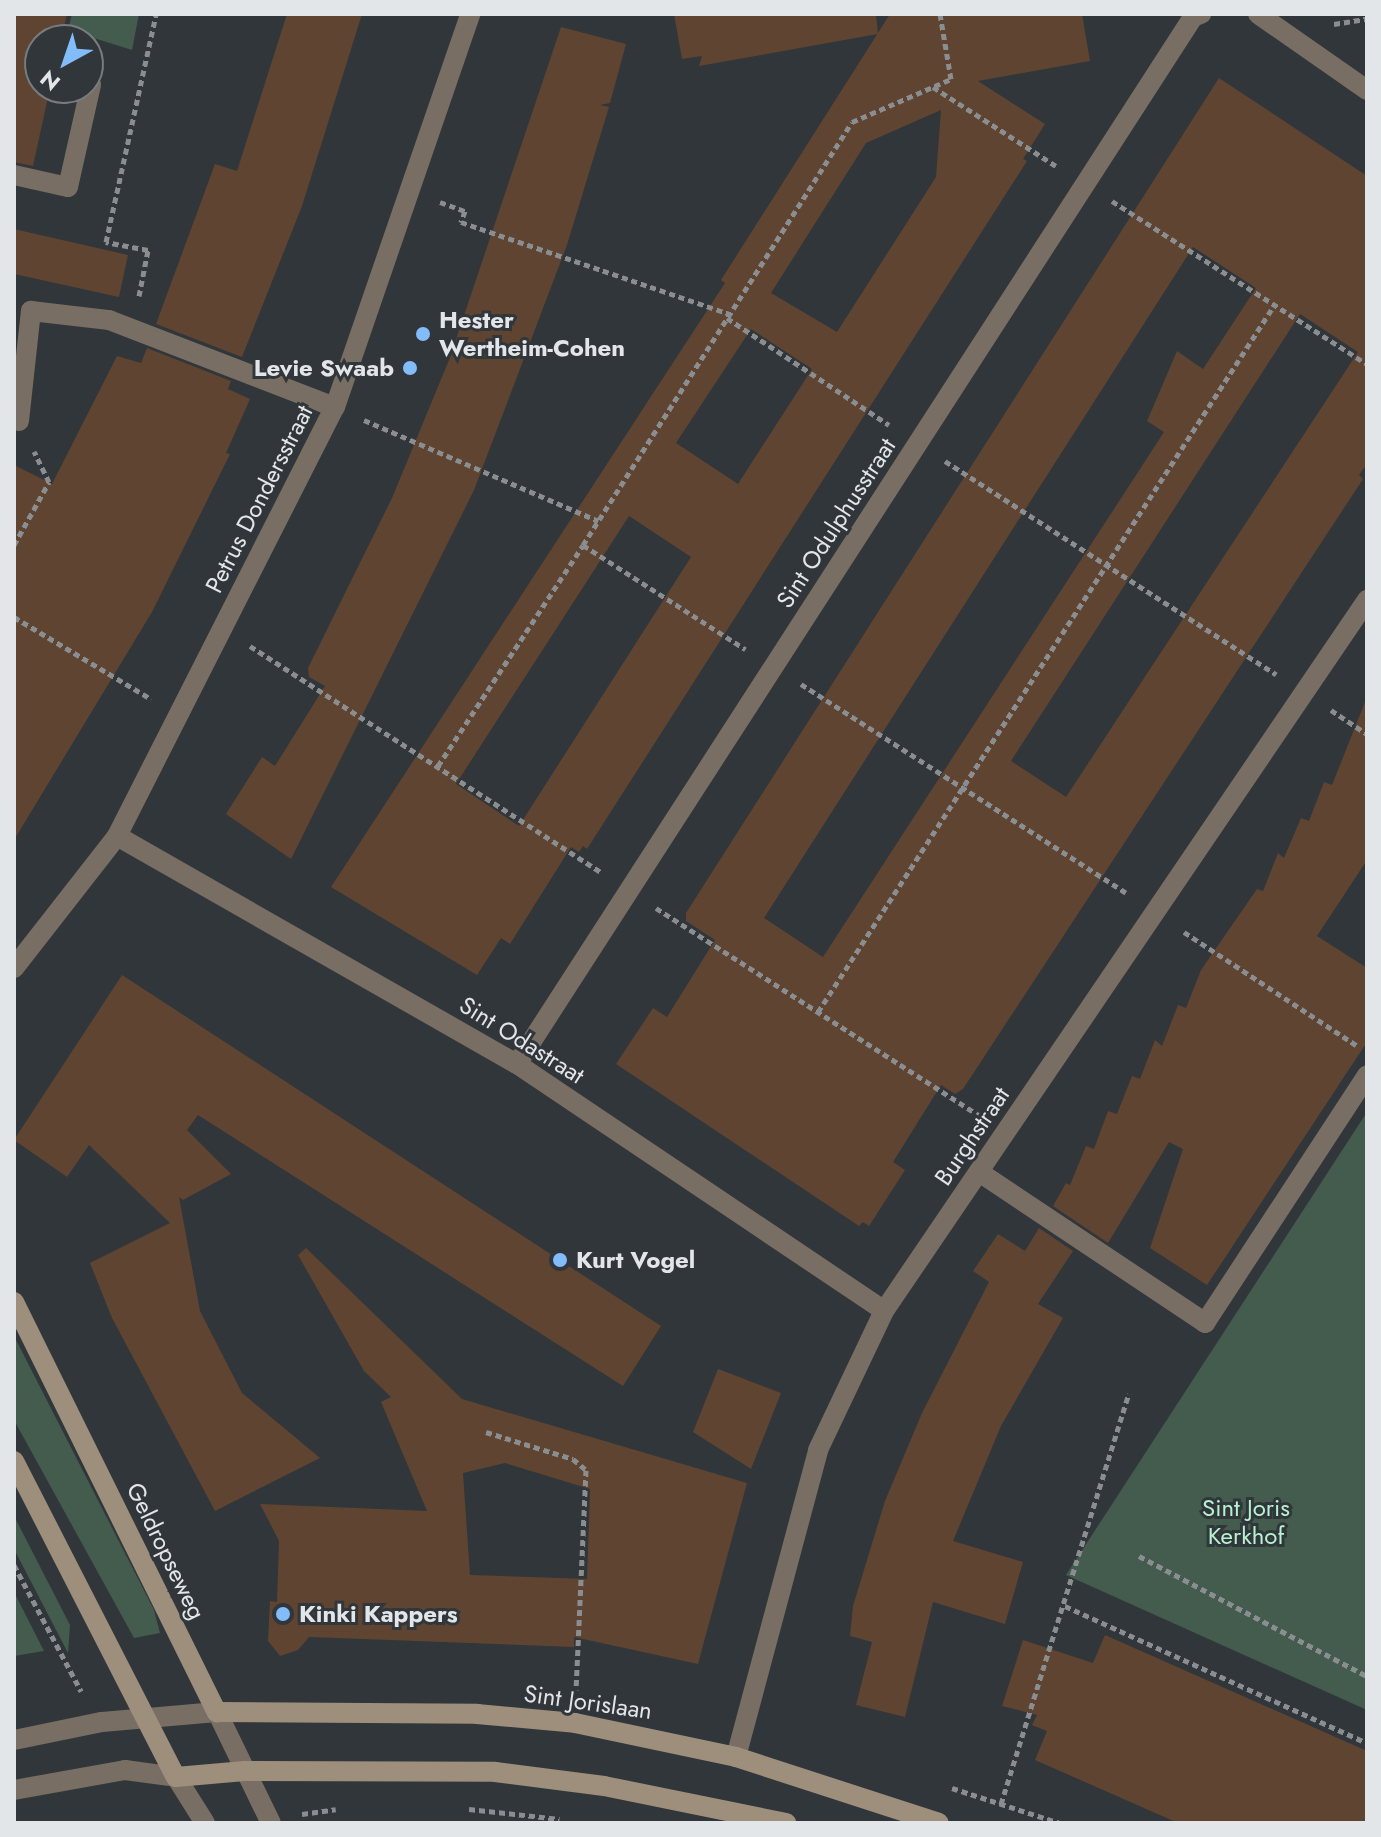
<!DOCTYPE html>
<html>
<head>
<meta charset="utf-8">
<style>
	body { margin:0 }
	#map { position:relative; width:1381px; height:1837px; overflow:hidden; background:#31363a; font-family:Jost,sans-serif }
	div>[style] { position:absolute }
	.green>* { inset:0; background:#435c4e }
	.building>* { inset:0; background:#5f4432 }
	.path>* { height:5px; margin-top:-2.5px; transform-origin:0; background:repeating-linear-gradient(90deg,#8b8e91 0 6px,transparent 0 10px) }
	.service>* { height:20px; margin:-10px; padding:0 10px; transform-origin:10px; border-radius:10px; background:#786e63 }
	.minor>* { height:20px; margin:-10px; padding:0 10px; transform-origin:10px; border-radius:10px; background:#786e63 }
	.tertiary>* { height:20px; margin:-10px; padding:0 10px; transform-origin:10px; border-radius:10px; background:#786e63 }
	.secondary>* { height:20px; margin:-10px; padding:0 10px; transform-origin:10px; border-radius:10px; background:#9e8e7c }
	.dots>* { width:22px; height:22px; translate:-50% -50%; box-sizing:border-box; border:4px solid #31363a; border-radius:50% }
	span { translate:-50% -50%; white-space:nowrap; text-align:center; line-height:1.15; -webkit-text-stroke:6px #31363a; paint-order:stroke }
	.poi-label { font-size:24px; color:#e3e6e8; font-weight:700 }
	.left { translate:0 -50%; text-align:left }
	.right { translate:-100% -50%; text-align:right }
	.street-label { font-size:24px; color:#e3e6e8 }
	.park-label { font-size:24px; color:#b6f2d0 }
	.frame { position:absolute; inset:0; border:16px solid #e3e6e8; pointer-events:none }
	.north { position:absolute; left:24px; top:24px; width:80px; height:80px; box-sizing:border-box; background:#31363a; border:2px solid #787c80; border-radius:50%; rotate:220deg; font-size:22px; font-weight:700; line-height:32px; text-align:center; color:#e3e6e8 }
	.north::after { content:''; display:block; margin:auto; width:28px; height:36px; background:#83bcfb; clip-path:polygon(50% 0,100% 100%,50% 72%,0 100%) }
</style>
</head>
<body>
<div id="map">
	<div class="green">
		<div style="clip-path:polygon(72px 14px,139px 14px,132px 50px,68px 30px)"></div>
		<div style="clip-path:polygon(1367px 1112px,1367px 1710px,1066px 1575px)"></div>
		<div style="clip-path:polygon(14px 1336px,154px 1610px,160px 1633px,134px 1638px,14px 1420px)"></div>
		<div style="clip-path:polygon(14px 1516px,70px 1625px,68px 1653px,14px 1549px)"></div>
		<div style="clip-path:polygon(14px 1592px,44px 1651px,14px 1656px)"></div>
	</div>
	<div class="building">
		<div style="clip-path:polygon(14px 14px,67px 14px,61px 40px,40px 40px,40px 88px,50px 88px,33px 166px,14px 162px)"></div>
		<div style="clip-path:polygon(287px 14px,362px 14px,302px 206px,242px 357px,156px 324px,215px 164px,237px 171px)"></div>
		<div style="clip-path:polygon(674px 14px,876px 14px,878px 34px,699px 66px,702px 56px,682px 59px)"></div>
		<div style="clip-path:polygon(evenodd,890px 14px,1082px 14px,1090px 61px,978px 81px,1045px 124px,1023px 159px,1027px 161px,587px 849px,583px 846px,579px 852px,571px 847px,510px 944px,501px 938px,477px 975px,331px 887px,725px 283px,721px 280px,890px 14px,941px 110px,936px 177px,837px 332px,771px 293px,866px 143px,941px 110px,890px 14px,751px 329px,812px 369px,738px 484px,676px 443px,751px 329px,890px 14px,629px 516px,691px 557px,519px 826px,456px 784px,629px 516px)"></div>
		<div style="clip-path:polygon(561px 27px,626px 44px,610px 103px,600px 105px,609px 107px,567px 245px,474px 490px,291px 859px,226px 814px,262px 757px,275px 766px,325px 686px,309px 677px,308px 668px,392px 498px,449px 360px)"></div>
		<div style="clip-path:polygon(evenodd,1219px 78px,1367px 176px,1367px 464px,1359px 475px,1363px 479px,963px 1089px,955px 1094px,941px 1085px,893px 1162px,905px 1170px,869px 1226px,863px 1222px,859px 1226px,616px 1064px,653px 1008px,667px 1017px,715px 940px,686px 921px,686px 913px,1219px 78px,1193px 247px,1256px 288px,1203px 369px,1177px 351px,1147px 421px,1164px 432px,823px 957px,764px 918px,1193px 247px,1219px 78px,1300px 314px,1358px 352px,1066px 797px,1011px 761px,1300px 314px)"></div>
		<div style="clip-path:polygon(14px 229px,128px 255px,119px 297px,14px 274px)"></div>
		<div style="clip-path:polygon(147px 348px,231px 381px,228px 389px,250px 399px,226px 453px,230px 454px,152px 612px,14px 840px,14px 465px,52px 484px,117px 356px,141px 363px)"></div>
		<div style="clip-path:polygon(1365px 702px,1367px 860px,1317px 936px,1367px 968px,1367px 1042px,1207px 1285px,1150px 1248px,1183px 1149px,1169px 1142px,1108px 1243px,1053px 1206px,1066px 1183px,1070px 1185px,1086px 1146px,1094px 1149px,1108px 1111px,1117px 1114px,1132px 1076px,1140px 1079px,1155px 1040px,1162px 1046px,1178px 1005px,1186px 1008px,1201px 970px,1257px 889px,1263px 891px,1278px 853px,1284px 858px,1301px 818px,1309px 821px,1324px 782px,1332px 785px)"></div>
		<div style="clip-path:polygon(122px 975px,661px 1326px,623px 1386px,198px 1115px,187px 1130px,231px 1174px,183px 1200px,179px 1197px,200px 1311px,242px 1393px,320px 1458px,215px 1511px,112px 1318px,90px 1263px,170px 1223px,89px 1145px,67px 1177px,14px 1140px)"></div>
		<div style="clip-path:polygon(1039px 1228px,1073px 1251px,1038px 1304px,1063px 1318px,1001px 1426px,953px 1541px,1023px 1562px,1005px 1624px,933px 1602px,905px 1717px,856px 1705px,872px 1642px,850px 1636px,853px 1606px,885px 1501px,922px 1413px,989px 1282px,973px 1271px,998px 1234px,1025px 1251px)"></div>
		<div style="clip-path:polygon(evenodd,306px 1248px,462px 1399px,747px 1483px,698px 1664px,574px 1637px,574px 1647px,309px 1637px,298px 1650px,280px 1656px,268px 1641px,270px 1601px,277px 1602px,279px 1541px,260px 1504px,427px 1511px,381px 1402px,391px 1397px,364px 1371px,298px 1255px,306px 1248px,505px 1463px,590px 1489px,587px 1579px,470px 1575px,463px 1473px,505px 1463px)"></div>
		<div style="clip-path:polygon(718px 1369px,781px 1393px,751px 1469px,693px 1432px)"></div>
		<div style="clip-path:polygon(1105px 1635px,1367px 1751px,1367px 1823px,1178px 1823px,1035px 1760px,1047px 1731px,1032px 1725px,1037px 1715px,1002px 1706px,1023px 1640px,1093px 1663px)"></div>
	</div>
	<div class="path">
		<div style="left:1334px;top:24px;width:33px;rotate:-9deg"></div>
		<div style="left:933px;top:87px;width:146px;rotate:32.7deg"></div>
		<div style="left:1112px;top:201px;width:303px;rotate:32.6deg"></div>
		<div style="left:440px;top:202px;width:27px;rotate:20deg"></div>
		<div style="left:465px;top:211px;width:12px;rotate:110deg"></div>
		<div style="left:461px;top:222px;width:284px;rotate:18.9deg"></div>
		<div style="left:139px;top:296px;width:47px;rotate:-78.9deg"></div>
		<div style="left:148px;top:250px;width:43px;rotate:-169.2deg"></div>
		<div style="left:106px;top:242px;width:233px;rotate:-77.6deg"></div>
		<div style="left:727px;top:318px;width:194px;rotate:33.4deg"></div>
		<div style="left:364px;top:420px;width:255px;rotate:23.3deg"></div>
		<div style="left:945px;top:461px;width:394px;rotate:32.8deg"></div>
		<div style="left:14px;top:545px;width:72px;rotate:-60.9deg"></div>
		<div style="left:49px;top:482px;width:34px;rotate:-116deg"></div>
		<div style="left:583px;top:545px;width:501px;rotate:-57.55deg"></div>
		<div style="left:852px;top:122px;width:108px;rotate:-23.5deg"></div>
		<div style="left:951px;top:79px;width:66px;rotate:-99.6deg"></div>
		<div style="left:14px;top:617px;width:160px;rotate:30.9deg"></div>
		<div style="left:250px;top:646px;width:417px;rotate:32.8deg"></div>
		<div style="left:801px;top:684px;width:386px;rotate:32.7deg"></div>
		<div style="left:1331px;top:710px;width:43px;rotate:33.7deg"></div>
		<div style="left:438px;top:766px;width:264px;rotate:-56.7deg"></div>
		<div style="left:583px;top:545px;width:193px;rotate:32.7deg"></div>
		<div style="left:656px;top:908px;width:383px;rotate:32.7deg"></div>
		<div style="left:1184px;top:932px;width:206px;rotate:33.3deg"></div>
		<div style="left:818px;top:1012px;width:843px;rotate:-57.16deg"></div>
		<div style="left:486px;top:1432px;width:91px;rotate:17.2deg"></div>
		<div style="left:573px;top:1459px;width:17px;rotate:40deg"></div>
		<div style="left:586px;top:1470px;width:220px;rotate:92.6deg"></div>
		<div style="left:1139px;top:1556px;width:258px;rotate:27.8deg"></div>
		<div style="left:14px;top:1565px;width:143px;rotate:62deg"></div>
		<div style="left:1065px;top:1606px;width:332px;rotate:24.4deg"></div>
		<div style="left:952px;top:1788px;width:114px;rotate:18deg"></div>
		<div style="left:1001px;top:1804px;width:430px;rotate:-72.7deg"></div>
		<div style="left:469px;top:1809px;width:91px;rotate:6.3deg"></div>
		<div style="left:302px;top:1814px;width:34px;rotate:-8deg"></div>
	</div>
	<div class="service">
		<div style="left:14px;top:175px;width:55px;rotate:12.5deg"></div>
		<div style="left:68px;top:187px;width:105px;rotate:-77.3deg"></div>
		<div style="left:19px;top:421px;width:111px;rotate:-83.8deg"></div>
		<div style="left:31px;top:311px;width:79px;rotate:6.6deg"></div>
		<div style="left:109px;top:320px;width:242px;rotate:21.1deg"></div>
		<div style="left:979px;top:1172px;width:272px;rotate:33.7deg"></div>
		<div style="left:1205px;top:1323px;width:296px;rotate:-56.8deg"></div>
	</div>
	<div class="minor">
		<div style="left:1258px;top:14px;width:133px;rotate:34.9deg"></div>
		<div style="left:117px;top:836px;width:460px;rotate:29.7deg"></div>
		<div style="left:517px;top:1064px;width:442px;rotate:33.9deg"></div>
		<div style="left:517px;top:1064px;width:1246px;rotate:-57.15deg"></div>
		<div style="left:1193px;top:17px;width:9px;rotate:-21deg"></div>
		<div style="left:736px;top:1757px;width:318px;rotate:-75deg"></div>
		<div style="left:818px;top:1450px;width:154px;rotate:-64.6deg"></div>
		<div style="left:884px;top:1311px;width:860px;rotate:-55.81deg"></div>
	</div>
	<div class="tertiary">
		<div style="left:14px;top:968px;width:167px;rotate:-52deg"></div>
		<div style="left:117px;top:836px;width:481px;rotate:-63.1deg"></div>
		<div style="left:335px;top:407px;width:416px;rotate:-71deg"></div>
		<div style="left:14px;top:1740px;width:90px;rotate:-11.6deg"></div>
		<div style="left:102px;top:1722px;width:115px;rotate:-5deg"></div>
		<div style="left:217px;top:1712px;width:123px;rotate:64.1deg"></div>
		<div style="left:14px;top:1790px;width:113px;rotate:-10.2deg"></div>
		<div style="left:125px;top:1770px;width:51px;rotate:7.8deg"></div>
		<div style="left:176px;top:1777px;width:54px;rotate:57.8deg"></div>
	</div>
	<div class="secondary">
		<div style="left:14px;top:1302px;width:458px;rotate:63.7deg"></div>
		<div style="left:217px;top:1712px;width:260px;rotate:0.4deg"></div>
		<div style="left:477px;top:1714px;width:98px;rotate:5.2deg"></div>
		<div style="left:575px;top:1723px;width:165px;rotate:11.9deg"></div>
		<div style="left:736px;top:1757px;width:213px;rotate:18deg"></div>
		<div style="left:14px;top:1461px;width:355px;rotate:62.9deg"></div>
		<div style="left:176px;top:1777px;width:69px;rotate:-5deg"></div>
		<div style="left:245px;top:1771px;width:250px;rotate:0.2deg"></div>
		<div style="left:495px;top:1772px;width:110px;rotate:7.3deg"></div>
		<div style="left:604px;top:1786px;width:186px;rotate:11.5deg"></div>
	</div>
	<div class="dots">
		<div style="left:423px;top:334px;background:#83bcfb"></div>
		<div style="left:410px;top:368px;background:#83bcfb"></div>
		<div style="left:560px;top:1260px;background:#83bcfb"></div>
		<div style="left:283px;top:1614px;background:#83bcfb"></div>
	</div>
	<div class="poi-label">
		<span class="left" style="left:439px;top:334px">Hester<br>Wertheim-Cohen</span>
		<span class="right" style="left:394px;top:368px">Levie Swaab</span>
		<span class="left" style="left:576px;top:1260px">Kurt Vogel</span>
		<span class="left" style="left:299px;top:1614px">Kinki Kappers</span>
	</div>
	<div class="street-label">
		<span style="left:259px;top:499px;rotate:-63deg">Petrus Dondersstraat</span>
		<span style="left:836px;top:523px;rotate:-57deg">Sint Odulphusstraat</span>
		<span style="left:522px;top:1040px;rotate:32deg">Sint Odastraat</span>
		<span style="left:972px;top:1136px;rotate:-56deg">Burghstraat</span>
		<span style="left:166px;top:1551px;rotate:64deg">Geldropseweg</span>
		<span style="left:588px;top:1702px;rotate:8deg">Sint Jorislaan</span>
	</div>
	<div class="park-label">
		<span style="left:1246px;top:1522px">Sint Joris<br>Kerkhof</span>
	</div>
	<div class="frame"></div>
	<div class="north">N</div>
</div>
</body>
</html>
